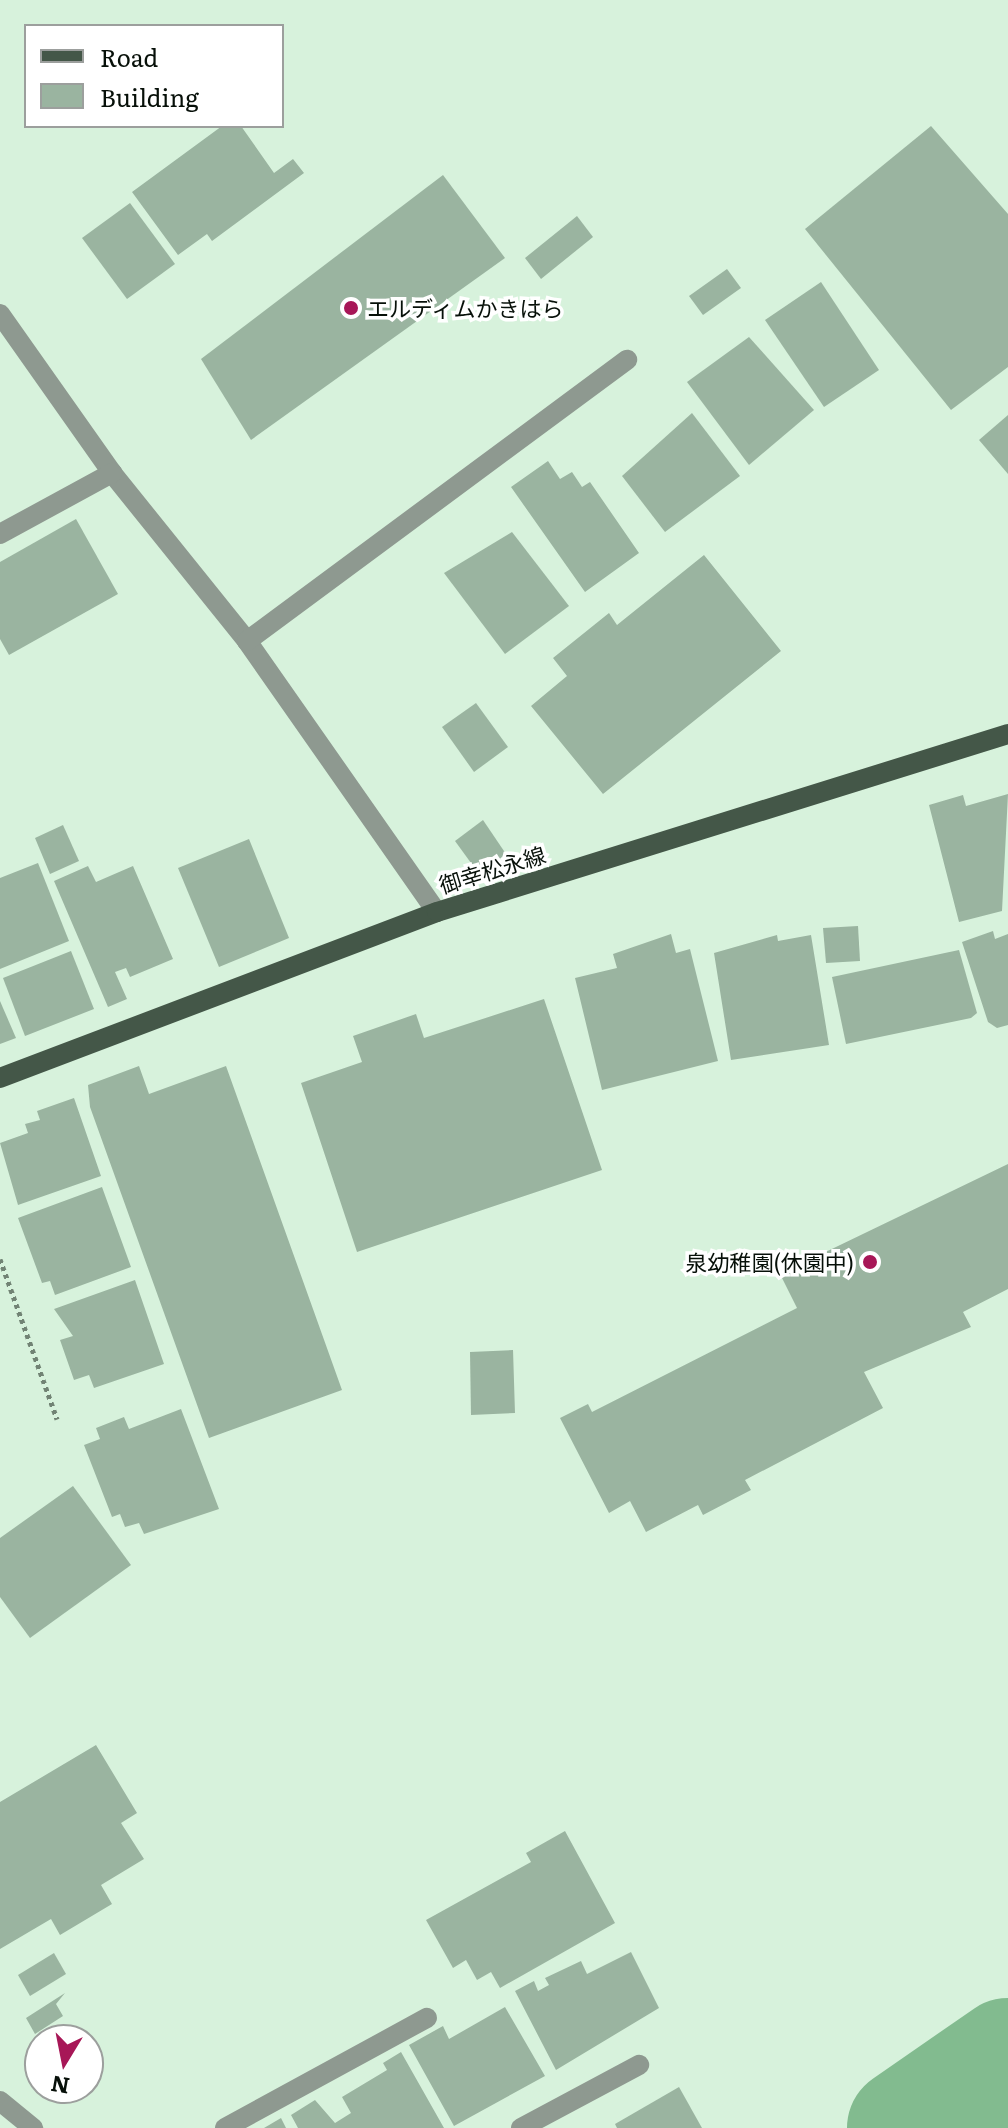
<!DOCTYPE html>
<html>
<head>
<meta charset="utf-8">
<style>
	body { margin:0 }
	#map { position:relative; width:1008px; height:2128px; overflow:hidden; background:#d7f2dc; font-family:Literata,"Noto Sans JP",serif }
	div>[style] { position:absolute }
	.river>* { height:120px; margin:-60px; padding:0 60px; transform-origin:60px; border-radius:60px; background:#82bb8f }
	.building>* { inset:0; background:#9ab4a0 }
	.path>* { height:5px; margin-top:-2.5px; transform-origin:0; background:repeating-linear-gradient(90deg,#718374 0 4px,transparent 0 8px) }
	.minor>* { height:20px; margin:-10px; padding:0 10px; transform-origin:10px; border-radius:10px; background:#8e9990 }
	.major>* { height:20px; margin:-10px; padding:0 10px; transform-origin:10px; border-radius:10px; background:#445748 }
	.dots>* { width:22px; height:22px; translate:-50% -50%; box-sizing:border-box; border:4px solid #fff; border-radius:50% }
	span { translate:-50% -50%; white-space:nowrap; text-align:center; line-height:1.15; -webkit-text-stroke:7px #fff; paint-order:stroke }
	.poi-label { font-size:22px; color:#071009 }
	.left { translate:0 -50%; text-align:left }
	.right { translate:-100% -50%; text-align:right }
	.street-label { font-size:22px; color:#071009 }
	.legend { position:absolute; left:24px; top:24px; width:260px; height:104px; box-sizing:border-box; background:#fff; border:2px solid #9c9f9d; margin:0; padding:10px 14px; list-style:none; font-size:24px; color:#071009 }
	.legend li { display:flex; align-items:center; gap:16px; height:40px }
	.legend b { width:40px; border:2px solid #9c9f9d }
	.north { position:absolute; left:24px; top:2024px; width:80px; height:80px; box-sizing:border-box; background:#fff; border:2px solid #9c9f9d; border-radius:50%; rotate:190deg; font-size:22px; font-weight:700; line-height:32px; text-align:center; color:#071009 }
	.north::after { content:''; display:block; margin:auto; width:28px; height:36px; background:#a71757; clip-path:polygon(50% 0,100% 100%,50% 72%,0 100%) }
</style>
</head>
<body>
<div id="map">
	<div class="river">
		<div style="left:907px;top:2128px;width:123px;rotate:-34.7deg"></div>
	</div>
	<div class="building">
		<div style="clip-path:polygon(222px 126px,241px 126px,274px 173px,293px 159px,304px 173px,212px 241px,207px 234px,178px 255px,132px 192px)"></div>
		<div style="clip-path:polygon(931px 126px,1008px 214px,1008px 367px,951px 410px,805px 229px)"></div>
		<div style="clip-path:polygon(443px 175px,505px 258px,251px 440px,201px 359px)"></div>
		<div style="clip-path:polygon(130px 203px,175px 264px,127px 299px,82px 238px)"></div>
		<div style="clip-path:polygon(577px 216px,593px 237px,541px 279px,525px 258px)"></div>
		<div style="clip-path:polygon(727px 269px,741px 288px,703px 315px,689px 296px)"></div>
		<div style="clip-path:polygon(821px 282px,879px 370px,824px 407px,765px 320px)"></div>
		<div style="clip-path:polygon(749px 337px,814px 410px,749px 465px,687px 382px)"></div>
		<div style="clip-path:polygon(692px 413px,740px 476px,665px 532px,622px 476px)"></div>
		<div style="clip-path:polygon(1008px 415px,1008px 474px,979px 440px)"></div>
		<div style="clip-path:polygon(548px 461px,560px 479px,572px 472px,582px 487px,590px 482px,639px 553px,585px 592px,511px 487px)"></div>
		<div style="clip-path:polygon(76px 519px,118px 594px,9px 655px,0 639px,0 562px)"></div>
		<div style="clip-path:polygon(512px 532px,569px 606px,505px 654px,444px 573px)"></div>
		<div style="clip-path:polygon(704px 555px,781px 651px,603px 794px,531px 706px,567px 676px,553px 658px,609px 613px,617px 625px)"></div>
		<div style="clip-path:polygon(476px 703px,508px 747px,474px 772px,442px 727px)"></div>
		<div style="clip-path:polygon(1008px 794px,1002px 911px,959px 922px,929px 805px,963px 795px,966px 806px)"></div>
		<div style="clip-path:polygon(483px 820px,506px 854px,479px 874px,455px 841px)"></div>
		<div style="clip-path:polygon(63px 825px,79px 861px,50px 874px,35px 838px)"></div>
		<div style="clip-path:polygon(249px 839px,289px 938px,219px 967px,178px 868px)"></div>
		<div style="clip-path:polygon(38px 863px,69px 941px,0 969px,0 878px)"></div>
		<div style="clip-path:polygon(88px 866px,96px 882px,133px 866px,173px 959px,130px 977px,126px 968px,115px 972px,127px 999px,108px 1007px,54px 881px)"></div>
		<div style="clip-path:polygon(858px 926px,860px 961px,826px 963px,823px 928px)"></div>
		<div style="clip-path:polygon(993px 931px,995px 939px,1008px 934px,1008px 1025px,997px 1028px,988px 1022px,962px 942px)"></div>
		<div style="clip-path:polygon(671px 934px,676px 953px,690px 949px,718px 1061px,602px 1090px,575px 978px,617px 968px,613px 954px)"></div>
		<div style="clip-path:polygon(777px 935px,778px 941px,811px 935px,829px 1045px,731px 1060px,714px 953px)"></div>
		<div style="clip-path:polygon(959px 950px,977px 1013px,971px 1018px,846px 1044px,832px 977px)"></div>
		<div style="clip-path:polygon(71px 951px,94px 1009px,25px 1036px,3px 978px)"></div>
		<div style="clip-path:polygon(544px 999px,602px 1170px,357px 1252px,301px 1083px,362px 1062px,353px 1036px,416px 1014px,424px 1038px)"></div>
		<div style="clip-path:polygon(0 1001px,16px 1038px,0 1044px)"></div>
		<div style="clip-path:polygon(139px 1066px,149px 1094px,226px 1066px,342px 1390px,209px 1438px,90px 1107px,88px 1085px)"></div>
		<div style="clip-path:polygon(74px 1098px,101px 1176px,18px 1205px,0 1143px,28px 1133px,25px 1124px,40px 1120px,37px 1111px)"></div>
		<div style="clip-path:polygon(1008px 1164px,1008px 1289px,963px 1312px,971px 1327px,864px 1372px,883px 1408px,745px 1480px,751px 1490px,703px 1515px,698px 1505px,646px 1532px,630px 1501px,609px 1513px,560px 1418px,588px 1404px,592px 1412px,797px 1308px,780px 1274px)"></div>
		<div style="clip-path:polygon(102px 1187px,131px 1267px,55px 1295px,50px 1281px,42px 1283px,18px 1218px)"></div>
		<div style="clip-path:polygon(135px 1280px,164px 1364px,94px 1388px,89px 1375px,74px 1380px,60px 1340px,73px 1336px,54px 1309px)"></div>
		<div style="clip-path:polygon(513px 1350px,515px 1413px,471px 1415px,470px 1352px)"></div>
		<div style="clip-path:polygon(181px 1409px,219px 1509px,144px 1534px,139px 1523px,125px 1527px,120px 1514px,112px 1517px,84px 1445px,100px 1439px,96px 1428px,124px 1417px,129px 1429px)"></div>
		<div style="clip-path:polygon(73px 1486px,131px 1565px,30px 1638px,0 1597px,0 1538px)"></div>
		<div style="clip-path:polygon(96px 1745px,137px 1813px,121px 1823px,144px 1859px,101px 1885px,112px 1904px,60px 1935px,51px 1919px,0 1949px,0 1802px)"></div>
		<div style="clip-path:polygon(565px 1831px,615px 1923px,500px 1988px,491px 1972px,477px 1980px,466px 1960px,453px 1968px,426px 1920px,531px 1862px,526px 1853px)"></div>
		<div style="clip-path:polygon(631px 1952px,659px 2008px,556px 2070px,515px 1991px,534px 1981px,538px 1991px,549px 1985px,545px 1978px,581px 1961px,587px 1974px)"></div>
		<div style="clip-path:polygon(54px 1953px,66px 1974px,30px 1996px,18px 1975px)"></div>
		<div style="clip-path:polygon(65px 1993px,56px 2004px,63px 2016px,35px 2034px,26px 2018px)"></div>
		<div style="clip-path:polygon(505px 2007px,545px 2076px,454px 2126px,409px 2045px,443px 2026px,449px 2039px)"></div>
		<div style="clip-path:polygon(401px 2052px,444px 2128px,298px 2128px,291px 2115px,315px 2100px,335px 2123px,351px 2113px,342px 2097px,387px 2070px,383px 2063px)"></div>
		<div style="clip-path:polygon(679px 2087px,702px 2128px,617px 2128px,615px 2124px)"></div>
		<div style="clip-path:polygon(281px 2118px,286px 2128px,264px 2128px)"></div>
	</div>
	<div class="path">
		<div style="left:0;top:1259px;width:170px;rotate:70.4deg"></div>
	</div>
	<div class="minor">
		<div style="left:0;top:314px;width:194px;rotate:54.8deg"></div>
		<div style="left:112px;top:473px;width:216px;rotate:51.2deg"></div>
		<div style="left:247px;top:641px;width:331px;rotate:55deg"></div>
		<div style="left:0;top:534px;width:128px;rotate:-28.6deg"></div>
		<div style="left:247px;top:641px;width:473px;rotate:-36.5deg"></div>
		<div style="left:0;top:2101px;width:43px;rotate:39.3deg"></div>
		<div style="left:225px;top:2128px;width:230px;rotate:-28.6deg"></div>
		<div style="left:521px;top:2128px;width:134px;rotate:-28.1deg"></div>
	</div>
	<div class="major">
		<div style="left:0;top:1078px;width:467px;rotate:-20.8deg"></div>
		<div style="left:437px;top:912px;width:598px;rotate:-17.31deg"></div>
	</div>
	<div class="dots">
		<div style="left:351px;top:308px;background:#a71757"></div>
		<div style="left:870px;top:1262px;background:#a71757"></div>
	</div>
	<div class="poi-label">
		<span class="left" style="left:367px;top:308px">エルディムかきはら</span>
		<span class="right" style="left:854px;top:1262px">泉幼稚園(休園中)</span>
	</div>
	<div class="street-label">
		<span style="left:492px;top:869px;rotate:-17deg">御幸松永線</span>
	</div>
	<ul class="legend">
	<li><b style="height:10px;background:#445748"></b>Road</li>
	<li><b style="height:22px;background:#9ab4a0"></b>Building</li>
	</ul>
	<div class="north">N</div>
</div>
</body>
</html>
